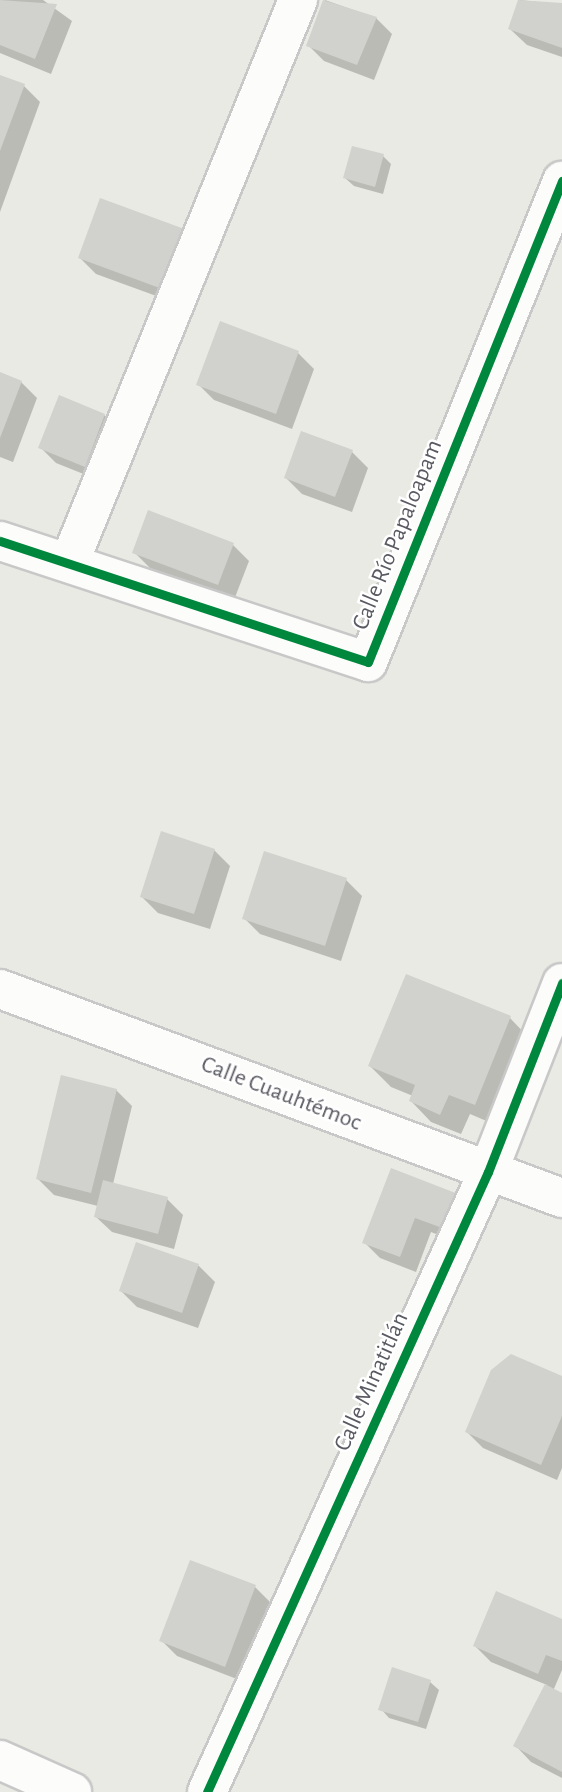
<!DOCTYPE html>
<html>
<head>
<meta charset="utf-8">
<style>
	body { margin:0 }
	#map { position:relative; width:562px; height:1792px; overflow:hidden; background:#e9eae3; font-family:"Alegreya Sans",sans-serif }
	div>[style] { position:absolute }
	.shadow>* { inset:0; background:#0003 }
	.building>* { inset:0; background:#d1d1cd }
	.roads { filter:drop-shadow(2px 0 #c8c8c8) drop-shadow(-2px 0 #c8c8c8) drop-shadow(0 2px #c8c8c8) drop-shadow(0 -2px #c8c8c8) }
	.minor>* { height:38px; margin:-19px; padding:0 19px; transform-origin:19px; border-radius:19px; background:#fcfcfb }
	.cycleway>* { height:9px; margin:-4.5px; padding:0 4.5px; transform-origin:4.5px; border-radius:4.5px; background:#00873e }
	span { translate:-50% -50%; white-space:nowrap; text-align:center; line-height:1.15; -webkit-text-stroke:5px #fff; paint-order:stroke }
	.street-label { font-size:24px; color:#595a62 }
</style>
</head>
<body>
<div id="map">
	<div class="shadow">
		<div style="clip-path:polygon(0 0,43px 0,72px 21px,51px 74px,0 53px)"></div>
		<div style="clip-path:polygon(325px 0,376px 18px,392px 34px,374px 80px,324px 61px,308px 45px)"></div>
		<div style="clip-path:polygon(520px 0,562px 5px,562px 57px,527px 45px,510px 29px)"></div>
		<div style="clip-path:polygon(0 77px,24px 86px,40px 102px,0 212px)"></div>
		<div style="clip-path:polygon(383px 156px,391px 164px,383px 194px,354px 186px,345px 178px)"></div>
		<div style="clip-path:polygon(101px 201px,181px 305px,96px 274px,80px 258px)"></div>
		<div style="clip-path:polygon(298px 353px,314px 369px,292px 429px,214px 400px,198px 384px)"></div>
		<div style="clip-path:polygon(0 374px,21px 382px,37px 398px,13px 462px,0 457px)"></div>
		<div style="clip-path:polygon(104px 415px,121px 431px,101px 481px,56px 463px,40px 447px)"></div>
		<div style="clip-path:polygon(352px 452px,368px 468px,352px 512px,302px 494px,286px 478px)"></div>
		<div style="clip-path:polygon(233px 545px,249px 561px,234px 600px,150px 568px,134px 552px)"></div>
		<div style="clip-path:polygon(214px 850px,230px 866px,210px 929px,158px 913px,142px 897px)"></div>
		<div style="clip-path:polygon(346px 880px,362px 896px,341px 961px,260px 934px,244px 918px)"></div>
		<div style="clip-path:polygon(510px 1018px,530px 1039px,496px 1125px,470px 1114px,461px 1134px,431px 1122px,411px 1101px,413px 1096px,391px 1087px,370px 1066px)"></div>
		<div style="clip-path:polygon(116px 1090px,132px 1106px,113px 1184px,167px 1199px,183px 1215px,174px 1249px,112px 1232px,95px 1216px,98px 1206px,54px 1195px,38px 1179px)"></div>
		<div style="clip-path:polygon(392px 1170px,461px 1244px,431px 1232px,416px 1272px,380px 1258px,364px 1242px)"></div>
		<div style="clip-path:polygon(137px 1244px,199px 1266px,215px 1282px,198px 1328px,137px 1307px,121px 1291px)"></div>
		<div style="clip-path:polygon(562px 1378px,562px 1468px,557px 1480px,483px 1448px,467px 1432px)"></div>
		<div style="clip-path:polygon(255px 1587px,271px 1603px,242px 1681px,177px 1656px,161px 1640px)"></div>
		<div style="clip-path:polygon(562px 1621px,562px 1670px,553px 1691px,562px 1695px,562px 1778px,531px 1762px,515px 1745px,547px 1685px,491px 1662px,475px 1646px)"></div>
		<div style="clip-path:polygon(430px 1682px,439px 1690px,426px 1729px,389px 1718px,381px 1709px)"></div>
	</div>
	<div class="building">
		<div style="clip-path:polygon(0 0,57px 4px,35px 59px,0 45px)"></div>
		<div style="clip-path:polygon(323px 0,377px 17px,357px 65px,306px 46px)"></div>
		<div style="clip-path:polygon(518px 0,562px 3px,562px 48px,508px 29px)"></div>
		<div style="clip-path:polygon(0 75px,25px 84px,0 151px)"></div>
		<div style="clip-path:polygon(352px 146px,384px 154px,375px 187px,343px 178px)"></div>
		<div style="clip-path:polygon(100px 198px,187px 230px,165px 290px,78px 258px)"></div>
		<div style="clip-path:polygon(220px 321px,299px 351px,276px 414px,196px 385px)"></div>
		<div style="clip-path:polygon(0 372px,22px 381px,0 438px)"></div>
		<div style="clip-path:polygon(59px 395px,105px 414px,85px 467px,38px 448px)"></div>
		<div style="clip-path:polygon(301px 431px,353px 450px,335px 497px,284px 478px)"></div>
		<div style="clip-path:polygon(148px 510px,234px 543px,218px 585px,132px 553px)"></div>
		<div style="clip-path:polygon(161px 831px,215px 849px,194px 914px,140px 897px)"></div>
		<div style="clip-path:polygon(264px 851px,347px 878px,325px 946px,242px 919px)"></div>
		<div style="clip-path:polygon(406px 974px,511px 1016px,475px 1105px,449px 1095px,440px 1115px,409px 1101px,415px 1085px,368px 1066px)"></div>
		<div style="clip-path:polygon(61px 1075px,117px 1089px,91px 1193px,36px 1179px)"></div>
		<div style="clip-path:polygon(391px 1168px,458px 1194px,445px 1229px,415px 1218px,400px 1257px,362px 1243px)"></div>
		<div style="clip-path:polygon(103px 1180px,168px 1197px,158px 1234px,94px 1217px)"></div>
		<div style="clip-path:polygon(136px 1242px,199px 1264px,182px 1313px,119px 1291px)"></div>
		<div style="clip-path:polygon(511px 1354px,562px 1376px,562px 1416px,541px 1465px,465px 1432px,491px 1370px)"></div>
		<div style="clip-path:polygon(190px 1560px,256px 1585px,225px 1667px,159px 1641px)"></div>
		<div style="clip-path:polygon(496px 1591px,562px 1619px,562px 1661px,546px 1655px,538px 1674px,473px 1646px)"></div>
		<div style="clip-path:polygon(392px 1667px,431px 1680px,418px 1722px,378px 1710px)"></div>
		<div style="clip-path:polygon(545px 1684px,562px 1693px,562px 1772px,513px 1746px)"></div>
	</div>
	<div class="roads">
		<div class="minor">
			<div style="left:0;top:541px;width:387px;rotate:18.2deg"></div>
			<div style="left:368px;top:662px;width:519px;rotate:-68.03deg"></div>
			<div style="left:70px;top:561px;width:606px;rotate:-67.88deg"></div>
			<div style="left:0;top:989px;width:600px;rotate:20.4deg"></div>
			<div style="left:0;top:1760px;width:79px;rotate:24deg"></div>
			<div style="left:207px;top:1792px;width:681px;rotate:-65.62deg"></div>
			<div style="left:488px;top:1172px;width:203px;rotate:-68.6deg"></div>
		</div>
	</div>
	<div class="cycleway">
		<div style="left:0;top:541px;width:387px;rotate:18.2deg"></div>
		<div style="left:368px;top:662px;width:519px;rotate:-68.03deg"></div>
		<div style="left:207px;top:1792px;width:681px;rotate:-65.62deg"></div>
		<div style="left:488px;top:1172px;width:203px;rotate:-68.6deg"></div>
	</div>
	<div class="street-label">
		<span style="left:398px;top:535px;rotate:-68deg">Calle Río Papaloapam</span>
		<span style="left:281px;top:1094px;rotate:21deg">Calle Cuauhtémoc</span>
		<span style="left:372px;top:1382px;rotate:-66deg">Calle Minatitlán</span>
	</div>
</div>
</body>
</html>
